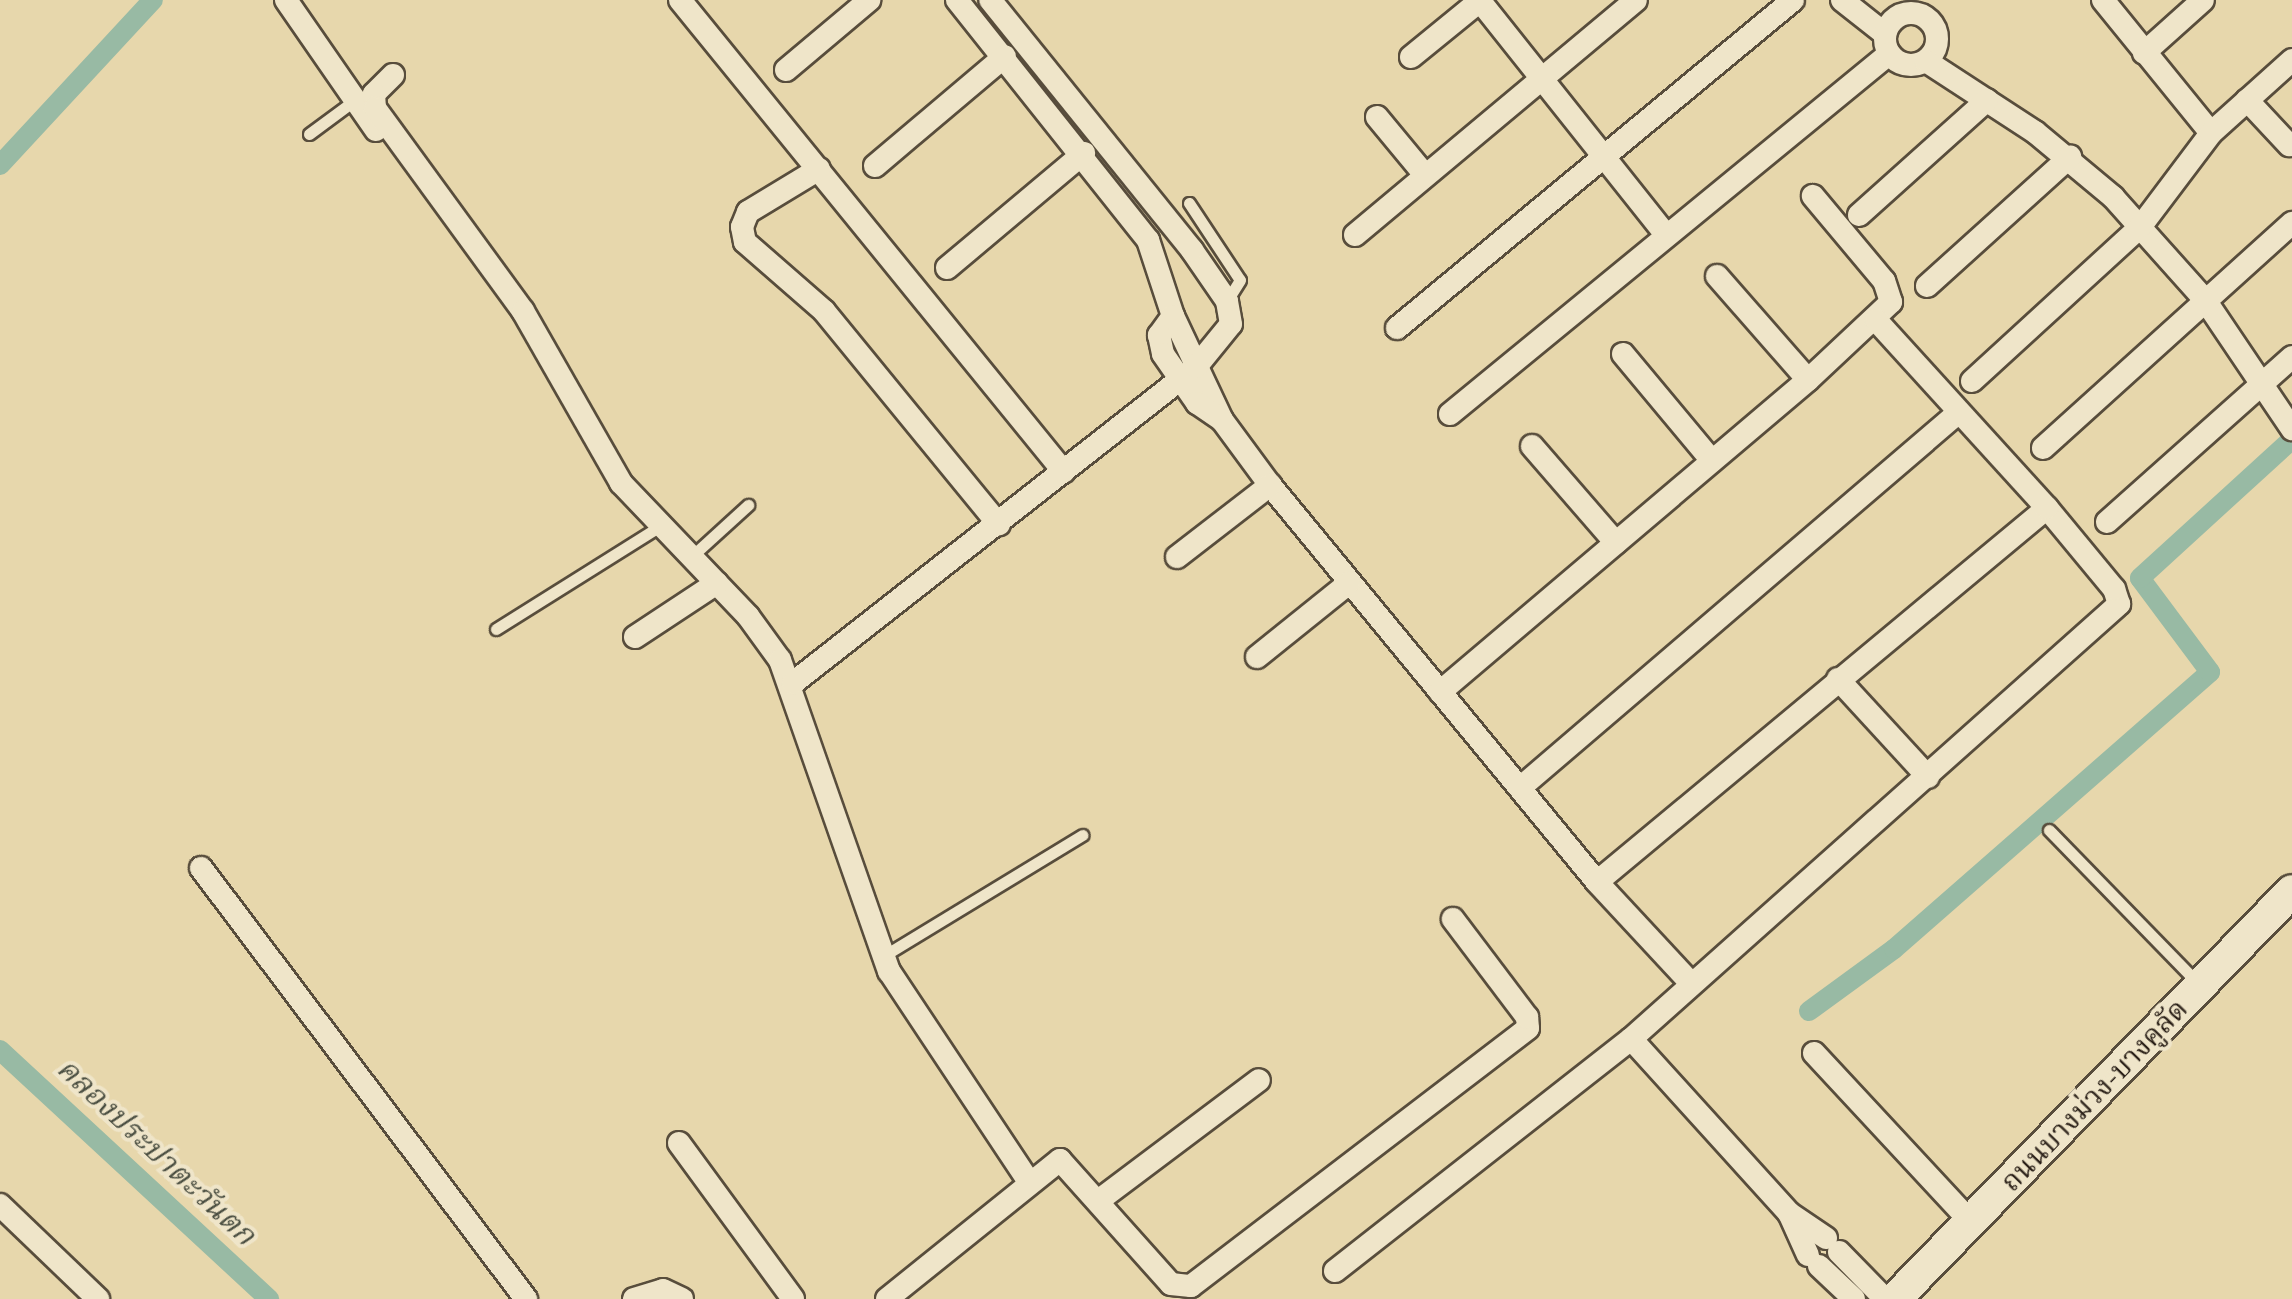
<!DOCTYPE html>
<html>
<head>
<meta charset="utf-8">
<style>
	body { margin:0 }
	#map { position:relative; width:2292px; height:1299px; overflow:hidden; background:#e7d7ac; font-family:"Old Standard TT","Noto Serif Thai",serif }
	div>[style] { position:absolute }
	.canal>* { height:20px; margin:-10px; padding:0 10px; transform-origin:10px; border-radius:10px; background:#98baa4 }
	.roads { filter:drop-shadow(2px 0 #584d3c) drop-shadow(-2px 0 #584d3c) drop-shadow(0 2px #584d3c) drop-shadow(0 -2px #584d3c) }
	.lane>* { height:11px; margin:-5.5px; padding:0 5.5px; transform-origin:5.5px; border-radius:5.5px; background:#efe5c9 }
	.street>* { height:22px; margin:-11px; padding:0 11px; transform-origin:11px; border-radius:11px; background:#efe5c9 }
	.street>.ring { margin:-11px; padding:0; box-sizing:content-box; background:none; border:22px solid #efe5c9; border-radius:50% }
	.secondary>* { height:32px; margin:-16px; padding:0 16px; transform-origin:16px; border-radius:16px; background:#efe5c9 }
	span { translate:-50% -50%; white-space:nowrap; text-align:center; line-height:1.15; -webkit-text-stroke:8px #efe5c9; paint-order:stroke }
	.street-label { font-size:28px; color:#291f17 }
	.water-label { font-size:30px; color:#4a4e41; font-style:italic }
</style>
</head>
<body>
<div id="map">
	<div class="canal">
		<div style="left:0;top:165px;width:225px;rotate:-47.2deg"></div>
		<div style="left:1809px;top:1011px;width:105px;rotate:-36.1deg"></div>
		<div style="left:1894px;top:949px;width:420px;rotate:-41.2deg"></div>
		<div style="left:2210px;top:672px;width:117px;rotate:-126.7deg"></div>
		<div style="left:2140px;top:578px;width:206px;rotate:-42.4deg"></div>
		<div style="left:0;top:1050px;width:367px;rotate:42.8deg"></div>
	</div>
	<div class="roads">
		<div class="lane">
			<div style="left:309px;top:134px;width:57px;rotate:-36.5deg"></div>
			<div style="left:1189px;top:203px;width:92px;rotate:56.5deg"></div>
			<div style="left:1240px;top:280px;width:25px;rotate:122deg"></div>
			<div style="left:692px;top:556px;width:76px;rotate:-42.3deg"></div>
			<div style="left:496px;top:629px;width:196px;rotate:-32.1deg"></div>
			<div style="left:2049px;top:830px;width:215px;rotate:45.8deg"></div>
			<div style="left:885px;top:955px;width:231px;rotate:-31.3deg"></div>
		</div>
		<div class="street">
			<div style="left:286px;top:0;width:158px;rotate:55.3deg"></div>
			<div style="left:680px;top:0;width:608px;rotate:50.87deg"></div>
			<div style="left:957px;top:0;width:307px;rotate:51.5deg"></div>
			<div style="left:1148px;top:240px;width:80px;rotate:71.8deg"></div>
			<div style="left:1173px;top:316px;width:115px;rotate:64.8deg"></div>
			<div style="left:1222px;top:420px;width:81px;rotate:53.6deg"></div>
			<div style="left:1270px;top:485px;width:514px;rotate:50.52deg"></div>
			<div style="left:1597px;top:882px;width:138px;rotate:47.1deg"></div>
			<div style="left:1842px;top:0;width:55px;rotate:38.3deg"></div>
			<div style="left:2103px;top:0;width:171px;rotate:50.9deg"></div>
			<div style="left:1480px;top:1px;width:299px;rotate:51.5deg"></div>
			<div class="ring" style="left:1885px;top:13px;width:30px;height:30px"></div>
			<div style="left:2144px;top:53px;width:79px;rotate:-41.9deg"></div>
			<div style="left:1411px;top:57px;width:90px;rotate:-39.2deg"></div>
			<div style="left:1926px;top:61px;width:130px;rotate:33.1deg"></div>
			<div style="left:2035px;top:132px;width:102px;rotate:39.8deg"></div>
			<div style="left:2113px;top:197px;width:138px;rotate:48.2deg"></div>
			<div style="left:2205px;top:300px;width:156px;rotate:56deg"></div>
			<div style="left:786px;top:70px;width:109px;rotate:-40.1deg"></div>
			<div style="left:393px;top:75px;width:27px;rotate:135deg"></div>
			<div style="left:374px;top:94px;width:14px;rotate:86deg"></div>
			<div style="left:375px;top:108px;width:251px;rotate:53.9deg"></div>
			<div style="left:523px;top:311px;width:198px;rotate:60.3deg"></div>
			<div style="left:621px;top:483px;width:184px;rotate:46.3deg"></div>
			<div style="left:748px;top:616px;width:54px;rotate:54deg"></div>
			<div style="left:780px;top:660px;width:330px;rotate:70.7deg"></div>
			<div style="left:889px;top:971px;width:251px;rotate:56.4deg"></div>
			<div style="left:2247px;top:100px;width:62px;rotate:47deg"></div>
			<div style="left:1377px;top:117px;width:75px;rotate:50.4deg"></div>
			<div style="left:875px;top:166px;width:170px;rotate:-40.2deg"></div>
			<div style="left:819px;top:169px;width:83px;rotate:148.8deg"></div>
			<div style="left:748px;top:212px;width:16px;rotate:112deg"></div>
			<div style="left:742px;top:227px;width:15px;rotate:79deg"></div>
			<div style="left:745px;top:242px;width:105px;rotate:41.1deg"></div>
			<div style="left:824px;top:311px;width:276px;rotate:50.7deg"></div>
			<div style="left:1859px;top:215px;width:172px;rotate:-41.9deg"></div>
			<div style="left:1355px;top:235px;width:366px;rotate:-39.9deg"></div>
			<div style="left:947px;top:268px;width:179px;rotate:-40deg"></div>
			<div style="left:1717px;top:276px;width:138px;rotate:48.8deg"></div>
			<div style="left:1927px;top:286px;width:193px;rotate:-42.1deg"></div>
			<div style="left:1173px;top:316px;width:24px;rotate:126deg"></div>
			<div style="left:1159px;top:335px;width:19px;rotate:78deg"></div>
			<div style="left:1163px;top:354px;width:60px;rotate:55.2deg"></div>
			<div style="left:1197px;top:403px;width:30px;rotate:34deg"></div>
			<div style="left:1397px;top:328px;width:514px;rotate:-39.63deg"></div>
			<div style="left:1623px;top:354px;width:139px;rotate:50.2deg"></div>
			<div style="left:1972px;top:381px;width:229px;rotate:-42.5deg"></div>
			<div style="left:2141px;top:226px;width:116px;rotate:-53deg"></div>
			<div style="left:2211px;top:133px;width:109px;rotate:-42deg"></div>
			<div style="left:1450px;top:414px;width:568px;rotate:-39.35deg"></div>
			<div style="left:1532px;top:446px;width:128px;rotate:49.1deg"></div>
			<div style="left:2043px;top:448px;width:336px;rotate:-42.1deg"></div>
			<div style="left:2107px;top:522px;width:248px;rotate:-41.7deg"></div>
			<div style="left:1177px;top:557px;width:118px;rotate:-37.7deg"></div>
			<div style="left:635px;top:637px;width:98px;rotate:-33.4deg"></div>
			<div style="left:1257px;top:657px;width:118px;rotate:-38.8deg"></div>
			<div style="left:1838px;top:679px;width:133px;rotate:47.4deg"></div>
			<div style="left:793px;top:683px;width:512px;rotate:-38.1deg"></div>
			<div style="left:1196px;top:367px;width:55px;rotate:-50.9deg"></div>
			<div style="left:1231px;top:324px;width:23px;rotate:-100deg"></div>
			<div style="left:1227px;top:301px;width:62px;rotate:-124.5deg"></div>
			<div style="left:1192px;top:250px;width:321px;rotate:-128.9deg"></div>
			<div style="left:1440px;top:692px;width:482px;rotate:-40.3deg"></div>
			<div style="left:1808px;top:380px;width:114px;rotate:-43.2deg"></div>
			<div style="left:1891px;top:302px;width:22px;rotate:-108deg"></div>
			<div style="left:1884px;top:281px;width:111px;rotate:-129.9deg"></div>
			<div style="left:1520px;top:788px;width:578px;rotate:-40.58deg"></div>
			<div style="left:201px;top:868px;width:540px;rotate:52.98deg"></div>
			<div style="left:1597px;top:882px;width:585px;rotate:-39.73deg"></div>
			<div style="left:1814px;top:1053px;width:232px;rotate:47.1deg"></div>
			<div style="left:679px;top:1143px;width:193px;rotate:53.8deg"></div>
			<div style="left:1098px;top:1201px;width:201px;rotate:-36.9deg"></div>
			<div style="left:0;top:1205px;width:136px;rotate:43.8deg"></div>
			<div style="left:1789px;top:1213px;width:46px;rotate:65.7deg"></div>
			<div style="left:1826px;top:1238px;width:45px;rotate:-146deg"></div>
			<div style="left:1789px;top:1213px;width:235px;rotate:-132.2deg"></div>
			<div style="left:1631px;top:1039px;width:654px;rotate:-41.71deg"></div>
			<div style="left:2119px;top:604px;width:16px;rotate:-108deg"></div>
			<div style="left:2114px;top:589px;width:105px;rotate:-129.6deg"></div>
			<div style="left:2047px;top:508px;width:254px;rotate:-132.3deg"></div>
			<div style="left:1839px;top:1252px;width:66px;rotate:45.6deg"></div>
			<div style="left:1819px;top:1266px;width:48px;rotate:43.3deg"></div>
			<div style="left:1335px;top:1271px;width:376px;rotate:-38.1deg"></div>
			<div style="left:634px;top:1299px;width:30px;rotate:-17deg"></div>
			<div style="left:663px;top:1290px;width:21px;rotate:25deg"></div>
			<div style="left:887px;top:1299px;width:222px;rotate:-38.8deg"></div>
			<div style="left:1060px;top:1160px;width:166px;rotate:48.2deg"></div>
			<div style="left:1171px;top:1284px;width:20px;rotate:6deg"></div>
			<div style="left:1191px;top:1286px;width:424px;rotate:-37.4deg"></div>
			<div style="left:1528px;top:1028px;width:11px;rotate:-95deg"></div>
			<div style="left:1527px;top:1017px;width:123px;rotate:-127.1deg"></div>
		</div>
		<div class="secondary">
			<div style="left:1895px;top:1299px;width:569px;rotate:-45.78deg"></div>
		</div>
	</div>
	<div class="street-label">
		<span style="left:2096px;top:1097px;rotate:-46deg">ถนนบางม่วง-บางคูลัด</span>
	</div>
	<div class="water-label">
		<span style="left:155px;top:1153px;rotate:43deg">คลองประปาตะวันตก</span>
	</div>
</div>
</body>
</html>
